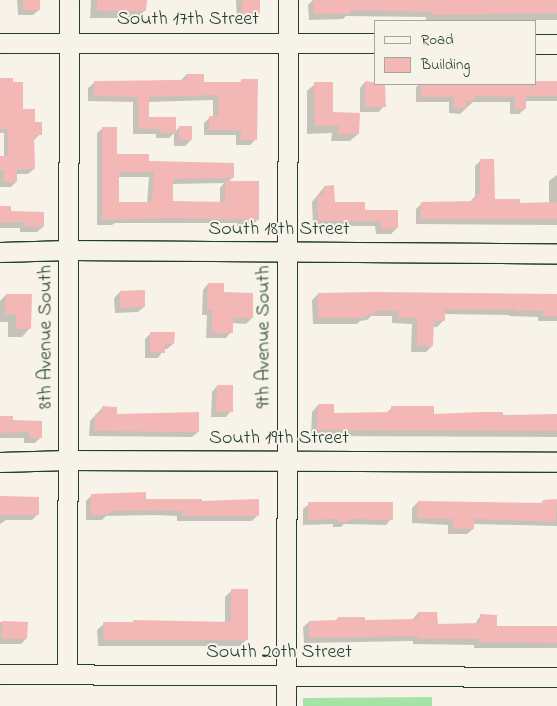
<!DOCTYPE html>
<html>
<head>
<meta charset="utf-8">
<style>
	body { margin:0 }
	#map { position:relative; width:557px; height:706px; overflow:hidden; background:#f7f3e8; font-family:"Indie Flower",sans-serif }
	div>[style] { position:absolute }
	.green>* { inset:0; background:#a7e2a8 }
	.shadow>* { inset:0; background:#0003 }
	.building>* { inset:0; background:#f3b7b5 }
	.roads { filter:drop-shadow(1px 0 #1f3d34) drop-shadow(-1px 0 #1f3d34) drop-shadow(0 1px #1f3d34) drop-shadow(0 -1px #1f3d34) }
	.minor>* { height:19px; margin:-9.5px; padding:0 9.5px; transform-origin:9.5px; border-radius:9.5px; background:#f7f3e8 }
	span { translate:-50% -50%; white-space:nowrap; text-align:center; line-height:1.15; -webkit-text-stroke:4px #f7f3e8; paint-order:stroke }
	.street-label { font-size:20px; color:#1f3d34 }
	.legend { position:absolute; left:374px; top:20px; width:162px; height:65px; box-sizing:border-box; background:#f7f3e8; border:1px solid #a1aaa0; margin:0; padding:6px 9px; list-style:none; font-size:15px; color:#1f3d34 }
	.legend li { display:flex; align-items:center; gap:10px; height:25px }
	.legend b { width:25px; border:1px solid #a1aaa0 }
</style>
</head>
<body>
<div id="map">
	<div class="green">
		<div style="clip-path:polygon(432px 697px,432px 706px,303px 706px,303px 698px)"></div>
	</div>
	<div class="shadow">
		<div style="clip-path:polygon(17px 0,38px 0,39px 10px,33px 15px,18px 15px)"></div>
		<div style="clip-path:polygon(91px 0,145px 0,145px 10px,138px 18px,90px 18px)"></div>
		<div style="clip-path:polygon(236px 0,258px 0,259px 13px,253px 19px,237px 19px)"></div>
		<div style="clip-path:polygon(313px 0,557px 0,557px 20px,426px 20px,426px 17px,346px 16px,343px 19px,309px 20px,308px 5px)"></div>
		<div style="clip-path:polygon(186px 75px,202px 83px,239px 83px,242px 80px,256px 139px,250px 145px,236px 145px,236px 135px,204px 135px,204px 123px,210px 117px,213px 117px,213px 100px,148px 102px,148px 118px,175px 132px,179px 127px,191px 140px,185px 146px,174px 146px,174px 133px,169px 138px,156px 138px,156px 134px,133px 134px,133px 102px,88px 101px,88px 88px,94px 83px,181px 80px)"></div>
		<div style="clip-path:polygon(0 79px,40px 134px,34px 140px,34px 169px,28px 174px,16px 174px,16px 182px,11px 187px,0 187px,0 158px,4px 158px,4px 133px,0 133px)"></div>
		<div style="clip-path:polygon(365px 82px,384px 84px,384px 106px,379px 112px,360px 112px,360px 88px)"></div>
		<div style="clip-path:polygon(557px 83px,557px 101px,525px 101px,525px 109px,519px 114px,510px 114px,510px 102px,473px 102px,460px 114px,449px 113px,449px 102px,416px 102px,416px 87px,420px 84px)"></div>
		<div style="clip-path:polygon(315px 84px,332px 113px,358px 134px,350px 141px,331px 141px,332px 133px,307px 134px,307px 91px)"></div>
		<div style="clip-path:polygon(evenodd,103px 128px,116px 156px,232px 178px,228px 182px,257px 182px,257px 220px,252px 226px,237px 226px,237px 223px,115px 223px,112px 225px,97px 225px,97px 133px,103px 128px,118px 177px,149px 177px,147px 203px,118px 203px,118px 177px,103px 128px,224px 183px,220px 188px,220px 203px,172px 203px,172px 184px,224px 183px)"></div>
		<div style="clip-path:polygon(481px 160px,493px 201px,519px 204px,549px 204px,549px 181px,557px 175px,557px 225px,416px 224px,416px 209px,422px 203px,470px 202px,475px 196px,475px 166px)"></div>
		<div style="clip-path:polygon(324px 187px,333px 203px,364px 212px,397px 228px,391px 234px,376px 234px,375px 226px,313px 226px,312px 202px)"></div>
		<div style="clip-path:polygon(0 208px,9px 213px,43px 227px,37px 232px,20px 232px,20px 228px,0 228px)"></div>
		<div style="clip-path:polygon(208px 284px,252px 318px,246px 324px,231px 323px,231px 332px,226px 338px,206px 338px,207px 315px,202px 315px,203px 290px)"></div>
		<div style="clip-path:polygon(120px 292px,144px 307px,138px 312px,115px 313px,114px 298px)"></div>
		<div style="clip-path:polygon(318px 294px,557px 294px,557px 321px,538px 321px,538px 317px,509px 316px,509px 315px,443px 314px,443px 321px,437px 327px,432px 327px,432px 346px,426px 352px,411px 352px,412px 324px,392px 323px,392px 316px,371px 316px,367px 320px,360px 321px,357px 324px,313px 324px,312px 300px)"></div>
		<div style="clip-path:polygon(6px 295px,30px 328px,22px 337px,8px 337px,8px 322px,0 322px,0 301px)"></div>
		<div style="clip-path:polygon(151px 333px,173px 344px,167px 349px,164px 349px,158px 358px,145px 358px,145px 339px)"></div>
		<div style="clip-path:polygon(217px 386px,231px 411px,226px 417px,211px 417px,212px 392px)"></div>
		<div style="clip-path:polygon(318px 405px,332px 414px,386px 413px,392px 408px,432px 415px,557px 415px,557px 437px,311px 436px,312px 412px)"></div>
		<div style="clip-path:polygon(102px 408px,115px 415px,198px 432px,192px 437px,89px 436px,90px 421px)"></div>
		<div style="clip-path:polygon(0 417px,11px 421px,41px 437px,35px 443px,24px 443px,24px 438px,0 438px)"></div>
		<div style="clip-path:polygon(92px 495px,201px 503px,258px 515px,252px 521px,177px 521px,177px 516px,154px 515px,106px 516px,102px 520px,86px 520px,86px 501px)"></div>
		<div style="clip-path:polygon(0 497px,38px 514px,32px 520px,6px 520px,0 524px)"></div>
		<div style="clip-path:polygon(543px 501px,557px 501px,557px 526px,473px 524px,473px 529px,467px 534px,448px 534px,448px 525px,412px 523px,412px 508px,418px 502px,540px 504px)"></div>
		<div style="clip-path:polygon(309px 504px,391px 519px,386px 525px,344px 524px,341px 527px,333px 527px,333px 524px,303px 525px,303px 509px)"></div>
		<div style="clip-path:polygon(231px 591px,247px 639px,240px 646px,98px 646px,97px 630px,104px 624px,132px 623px,134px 621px,225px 623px,225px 597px)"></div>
		<div style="clip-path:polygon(418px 613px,436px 625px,475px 624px,481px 615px,496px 628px,557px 627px,557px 648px,474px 648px,474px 645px,413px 644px,413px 641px,304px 643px,303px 627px,309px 622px,334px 622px,338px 618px,364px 622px,412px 620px)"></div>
		<div style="clip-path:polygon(0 622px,26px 623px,26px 639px,21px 644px,0 644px)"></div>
	</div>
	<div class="building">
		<div style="clip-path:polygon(23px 0,40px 0,40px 10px,23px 10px)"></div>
		<div style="clip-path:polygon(97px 0,147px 0,146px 11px,97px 11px)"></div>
		<div style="clip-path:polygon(242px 0,260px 0,260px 13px,242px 14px)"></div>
		<div style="clip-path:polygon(314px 0,557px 0,557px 13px,432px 15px,432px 12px,350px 10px,350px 14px,314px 14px)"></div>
		<div style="clip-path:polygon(186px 74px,204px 74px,204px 82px,241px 82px,241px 79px,258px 79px,257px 140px,241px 140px,241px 130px,209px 130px,209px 116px,218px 116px,218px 95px,149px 97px,149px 117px,176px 117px,176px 133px,161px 133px,161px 129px,138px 129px,138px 97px,94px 96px,94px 81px,186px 80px)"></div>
		<div style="clip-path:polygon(0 78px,13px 78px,13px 82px,23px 82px,23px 109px,35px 109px,35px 122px,42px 122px,42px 135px,35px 135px,34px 139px,35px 169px,17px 169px,17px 182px,4px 182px,4px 170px,0 170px,0 156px,8px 156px,8px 129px,0 129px)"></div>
		<div style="clip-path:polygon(365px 81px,385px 84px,386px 107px,365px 107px)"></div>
		<div style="clip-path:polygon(536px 81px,557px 81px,557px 96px,526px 96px,526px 109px,515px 109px,515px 97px,475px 96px,475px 101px,467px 101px,467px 108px,454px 108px,454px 97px,421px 97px,421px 84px,536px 84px)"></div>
		<div style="clip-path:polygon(314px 82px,333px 82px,333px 112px,360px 113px,359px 134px,338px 134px,339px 126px,315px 126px)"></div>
		<div style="clip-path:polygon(179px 126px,192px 126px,192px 140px,179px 140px)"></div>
		<div style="clip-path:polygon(evenodd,102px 127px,117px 127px,117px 154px,149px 154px,149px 161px,234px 163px,234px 178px,173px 179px,173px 201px,225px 202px,225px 181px,259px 181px,259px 220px,171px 218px,102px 220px,102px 127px,119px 172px,154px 172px,152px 202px,119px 202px,119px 172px)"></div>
		<div style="clip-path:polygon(480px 159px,494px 159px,495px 199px,520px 199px,520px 203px,557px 202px,557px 219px,421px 219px,421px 202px,475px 201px,476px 194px,480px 194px)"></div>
		<div style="clip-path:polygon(334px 185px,335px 202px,365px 202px,365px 210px,398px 210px,398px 228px,381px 229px,381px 221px,318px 221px,317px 195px,324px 195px,324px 186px)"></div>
		<div style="clip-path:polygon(0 206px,11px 206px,11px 211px,44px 212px,44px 227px,25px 227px,25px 222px,0 223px)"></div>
		<div style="clip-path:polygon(208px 283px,224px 283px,224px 292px,253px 293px,253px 318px,233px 318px,233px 333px,212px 333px,212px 310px,207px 310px)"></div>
		<div style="clip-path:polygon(145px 290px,145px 307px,120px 308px,120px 291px)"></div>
		<div style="clip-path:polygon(374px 292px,557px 294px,557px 316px,543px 316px,543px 311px,515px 311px,515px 309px,445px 309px,445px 321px,434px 321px,433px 346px,417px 346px,417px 318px,398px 318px,398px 311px,374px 311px,374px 315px,364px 315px,364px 318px,318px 318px,318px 293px)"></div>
		<div style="clip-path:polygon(6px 294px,32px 294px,31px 329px,16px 329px,16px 314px,5px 314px)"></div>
		<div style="clip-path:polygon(150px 332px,175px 332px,174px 344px,165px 344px,165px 353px,150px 352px)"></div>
		<div style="clip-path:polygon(217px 385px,233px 385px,233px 412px,216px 412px)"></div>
		<div style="clip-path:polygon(318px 404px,334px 404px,334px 413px,391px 412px,391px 406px,434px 406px,434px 414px,481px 412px,503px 412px,503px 415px,557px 414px,557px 431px,317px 430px)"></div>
		<div style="clip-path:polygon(102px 406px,117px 407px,117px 414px,199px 412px,199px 432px,95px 431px,95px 414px,102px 414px)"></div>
		<div style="clip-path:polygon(0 416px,13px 416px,13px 420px,42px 421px,42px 438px,29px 438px,29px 432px,0 433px)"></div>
		<div style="clip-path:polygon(146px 492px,146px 499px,202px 499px,202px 501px,259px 499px,259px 516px,182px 516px,182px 511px,161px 510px,109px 511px,109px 515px,91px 515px,91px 494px)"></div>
		<div style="clip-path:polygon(0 496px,39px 497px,39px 515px,0 515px)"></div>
		<div style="clip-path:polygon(557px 499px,556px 522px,474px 519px,474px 529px,453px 529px,453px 519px,417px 518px,418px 501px,543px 503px,543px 500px)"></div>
		<div style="clip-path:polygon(308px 502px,393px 502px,393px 520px,348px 519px,348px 522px,338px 522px,338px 519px,308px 520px)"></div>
		<div style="clip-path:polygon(231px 589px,248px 589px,248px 640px,104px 640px,103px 622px,133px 622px,133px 620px,231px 622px)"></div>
		<div style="clip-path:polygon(418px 612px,437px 612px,438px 624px,480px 623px,480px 614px,497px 615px,497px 626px,557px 626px,557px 643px,479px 642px,479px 639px,418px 639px,418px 636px,309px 638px,309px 621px,338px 620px,338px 617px,365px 617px,365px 620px,418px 619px)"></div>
		<div style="clip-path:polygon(2px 621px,28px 622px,27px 639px,2px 639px)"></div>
	</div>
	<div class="roads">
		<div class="minor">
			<div style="left:0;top:43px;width:376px"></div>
			<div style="left:536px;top:44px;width:21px"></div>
			<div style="left:0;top:252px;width:69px;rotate:-1.7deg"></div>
			<div style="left:69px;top:250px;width:488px;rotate:0.4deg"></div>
			<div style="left:0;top:462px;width:68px;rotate:-1.7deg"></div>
			<div style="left:68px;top:460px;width:489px;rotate:0.2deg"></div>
			<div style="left:0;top:674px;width:557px;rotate:0.31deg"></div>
			<div style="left:67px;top:674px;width:674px;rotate:-89.83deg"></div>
			<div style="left:286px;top:706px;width:706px;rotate:-89.84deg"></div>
		</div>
	</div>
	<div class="street-label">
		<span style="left:188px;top:19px">South 17th Street</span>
		<span style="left:279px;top:229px">South 18th Street</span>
		<span style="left:46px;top:337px;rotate:-90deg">8th Avenue South</span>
		<span style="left:264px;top:337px;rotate:-90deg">9th Avenue South</span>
		<span style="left:279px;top:438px">South 19th Street</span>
		<span style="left:279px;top:652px">South 20th Street</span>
	</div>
	<ul class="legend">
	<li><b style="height:6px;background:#f7f3e8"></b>Road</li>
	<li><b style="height:14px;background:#f3b7b5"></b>Building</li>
	</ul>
</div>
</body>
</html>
